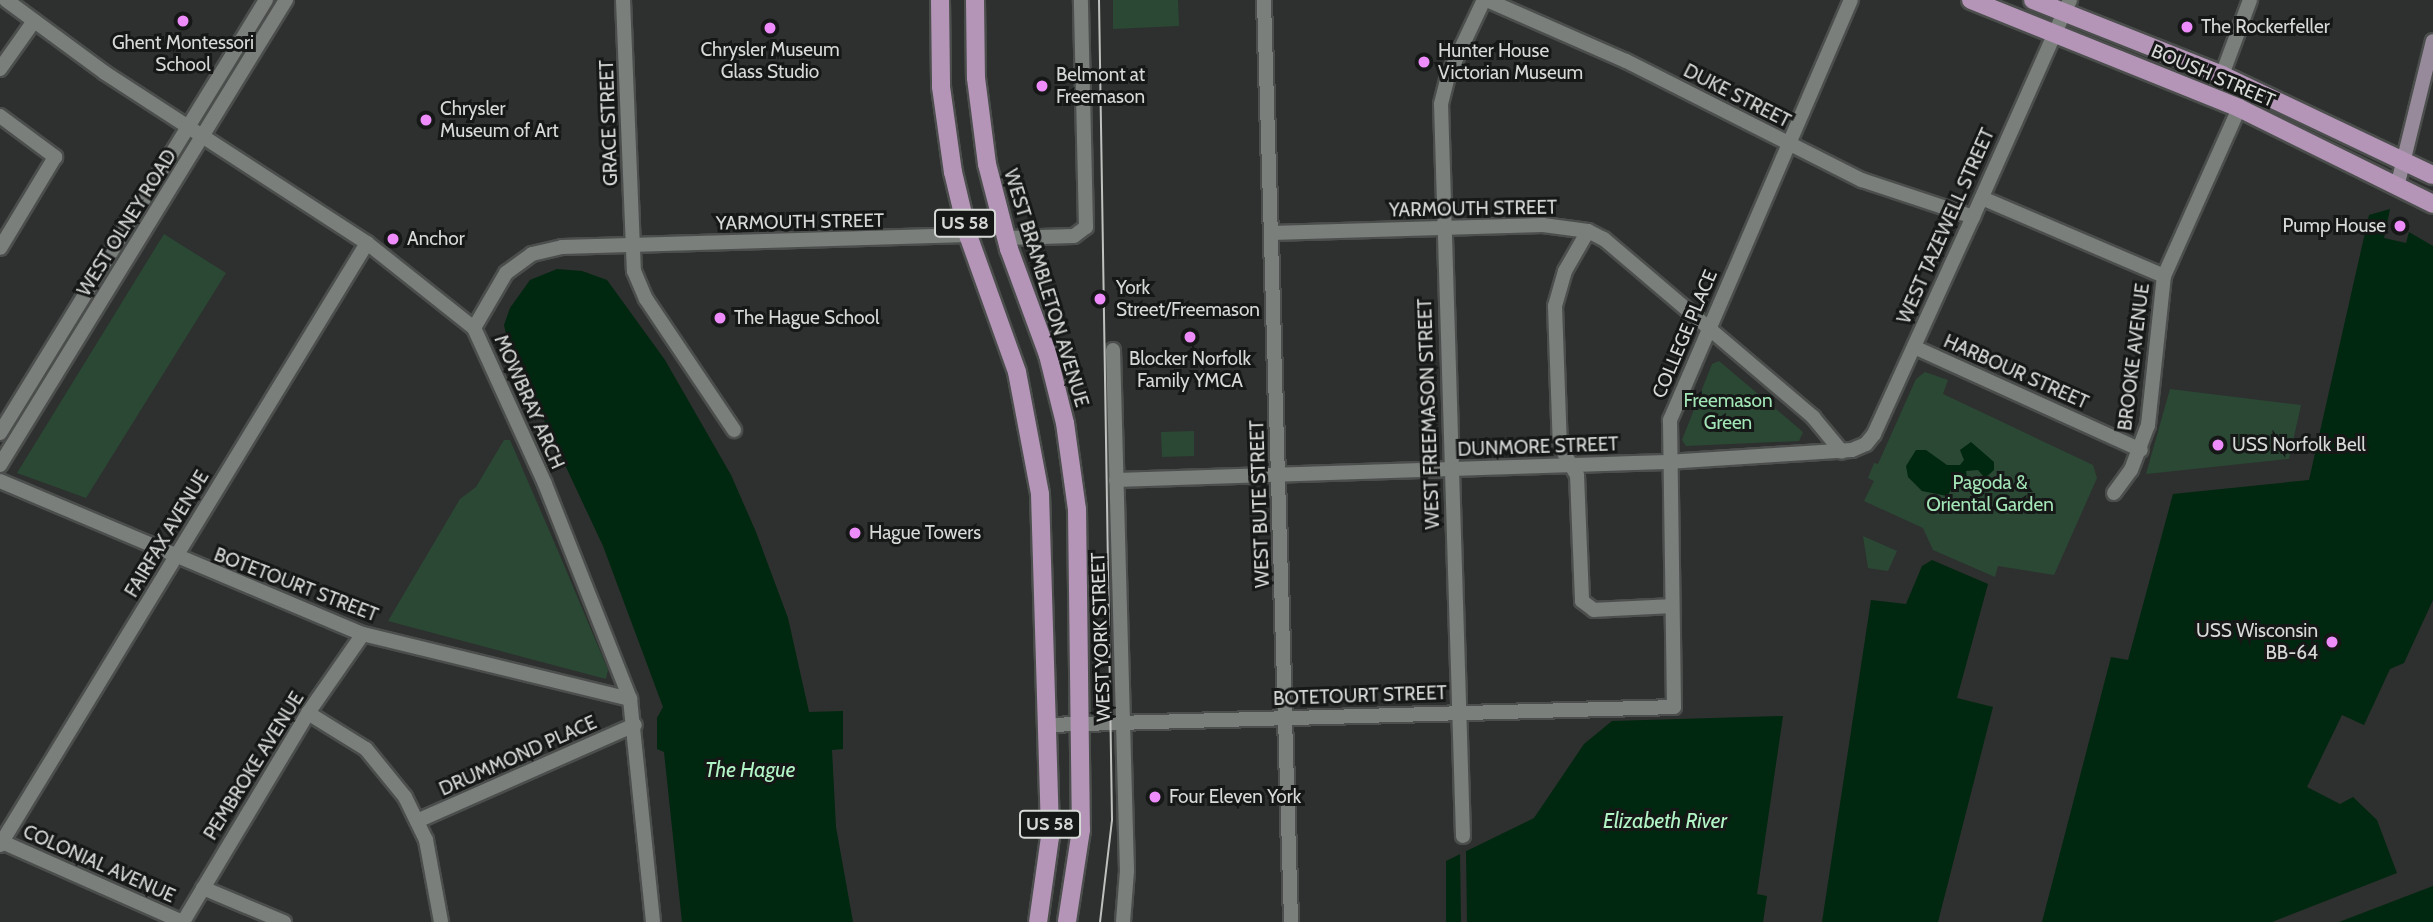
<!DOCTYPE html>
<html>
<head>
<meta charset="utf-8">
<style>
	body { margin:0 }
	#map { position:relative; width:2433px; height:922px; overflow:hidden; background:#2d302e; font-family:Cabin,sans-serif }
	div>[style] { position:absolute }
	.green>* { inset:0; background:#2b4835 }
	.water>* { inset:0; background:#00270f }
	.pier>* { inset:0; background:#2d302e }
	.roads { filter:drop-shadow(2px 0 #4b4e4c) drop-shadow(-2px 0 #4b4e4c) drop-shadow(0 2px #4b4e4c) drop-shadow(0 -2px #4b4e4c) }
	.minor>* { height:14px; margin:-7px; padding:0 7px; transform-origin:7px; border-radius:7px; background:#7a7f7b }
	.tertiary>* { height:14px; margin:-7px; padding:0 7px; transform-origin:7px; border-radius:7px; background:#7a7f7b }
	.secondary>* { height:14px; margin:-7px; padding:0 7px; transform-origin:7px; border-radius:7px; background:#978a9a }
	.primary>* { height:18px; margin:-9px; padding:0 9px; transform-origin:9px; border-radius:9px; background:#b495b8 }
	.tram>* { height:2px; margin:-1px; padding:0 1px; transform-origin:1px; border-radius:1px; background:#bfc1bf }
	.dots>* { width:19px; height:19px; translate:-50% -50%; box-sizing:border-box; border:4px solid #161817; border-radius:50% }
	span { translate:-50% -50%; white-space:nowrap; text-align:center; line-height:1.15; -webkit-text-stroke:6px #161817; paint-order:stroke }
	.shield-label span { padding:2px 5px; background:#161817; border:2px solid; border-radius:5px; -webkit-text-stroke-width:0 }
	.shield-label { font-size:18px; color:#d7d9d7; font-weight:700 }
	.poi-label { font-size:19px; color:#d7d9d7 }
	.left { translate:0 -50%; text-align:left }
	.right { translate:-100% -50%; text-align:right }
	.street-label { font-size:19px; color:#d7d9d7 }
	.park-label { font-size:19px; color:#a2e5b6 }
	.water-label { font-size:21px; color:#b1f4c5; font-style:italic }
</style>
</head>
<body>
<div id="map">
	<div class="green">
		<div style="clip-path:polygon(1113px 0,1178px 0,1179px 26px,1113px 29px)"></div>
		<div style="clip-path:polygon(164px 234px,226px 273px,86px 498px,17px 473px)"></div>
		<div style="clip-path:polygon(1719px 361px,1803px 432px,1799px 441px,1686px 446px,1682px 440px,1712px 364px)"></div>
		<div style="clip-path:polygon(1925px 372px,1948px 380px,1943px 394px,2093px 465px,2097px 478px,2054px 575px,1998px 566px,1995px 577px,1933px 550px,1923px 528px,1864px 501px,1874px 481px,1868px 478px,1874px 463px,1878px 464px,1916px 379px)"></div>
		<div style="clip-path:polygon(2170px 389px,2301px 405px,2289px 459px,2146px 474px)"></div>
		<div style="clip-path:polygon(1194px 431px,1194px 456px,1162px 457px,1161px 432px)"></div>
		<div style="clip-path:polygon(504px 440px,510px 440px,561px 558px,608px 670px,606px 679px,388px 621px,460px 499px,476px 487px)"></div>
		<div style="clip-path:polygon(1863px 536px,1897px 551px,1888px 571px,1868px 568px)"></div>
	</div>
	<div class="water">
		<div style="clip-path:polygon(2390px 209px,2384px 238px,2406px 243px,2409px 232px,2433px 246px,2433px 600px,2404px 663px,2390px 669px,2364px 725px,2342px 715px,2307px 787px,2340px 804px,2353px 797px,2377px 820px,2397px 873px,2272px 922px,2042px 922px,2111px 657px,2128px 660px,2173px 494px,2309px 480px,2369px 215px)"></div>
		<div style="clip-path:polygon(557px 269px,582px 271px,607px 280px,665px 360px,731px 475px,756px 532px,788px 618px,809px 712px,843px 711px,843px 749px,832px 750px,836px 827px,853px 922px,682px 922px,664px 752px,657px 749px,657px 718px,663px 707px,603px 546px,508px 343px,504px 325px,510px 308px,530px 280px)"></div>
		<div style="clip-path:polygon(1971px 442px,1994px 462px,1994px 470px,1985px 478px,1978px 470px,1966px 471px,1968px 485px,1955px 484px,1947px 496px,1922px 491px,1908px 477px,1906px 466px,1916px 450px,1926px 450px,1947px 465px,1960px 465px,1964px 460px,1960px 450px)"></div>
		<div style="clip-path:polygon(1932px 560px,1988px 584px,1957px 698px,1993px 707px,1938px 922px,1822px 922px,1871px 600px,1906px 604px,1922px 566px)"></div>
		<div style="clip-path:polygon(1783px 716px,1757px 894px,1767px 896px,1763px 922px,1446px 922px,1446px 861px,1534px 818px,1584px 744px,1612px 721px)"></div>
		<div style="clip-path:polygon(2433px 886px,2433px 922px,2339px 922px)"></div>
	</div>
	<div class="pier">
		<div style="clip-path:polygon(1466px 850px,1467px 922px,1461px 922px,1460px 853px)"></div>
	</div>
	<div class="roads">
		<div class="minor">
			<div style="left:6px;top:0;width:123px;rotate:36.4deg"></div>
			<div style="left:105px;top:73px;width:312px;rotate:33deg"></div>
			<div style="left:367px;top:243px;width:137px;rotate:38.5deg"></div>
			<div style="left:474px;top:328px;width:171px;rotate:65.5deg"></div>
			<div style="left:545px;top:484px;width:231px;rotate:68.4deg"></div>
			<div style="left:630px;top:699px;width:224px;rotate:84.1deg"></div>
			<div style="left:623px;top:0;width:271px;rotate:87.7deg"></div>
			<div style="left:634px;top:271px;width:30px;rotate:67deg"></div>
			<div style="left:646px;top:299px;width:158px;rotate:56.1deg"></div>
			<div style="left:1264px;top:0;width:922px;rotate:88.32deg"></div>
			<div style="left:2064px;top:13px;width:14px;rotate:-65deg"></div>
			<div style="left:0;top:69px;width:59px;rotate:-54.7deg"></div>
			<div style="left:2222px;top:75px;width:80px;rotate:-69.5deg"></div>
			<div style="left:0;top:116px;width:69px;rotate:36.7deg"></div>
			<div style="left:55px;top:157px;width:106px;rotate:121.1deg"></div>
			<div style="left:1982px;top:198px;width:198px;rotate:23.2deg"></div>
			<div style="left:1588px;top:231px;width:46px;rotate:119.9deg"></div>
			<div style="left:1565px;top:271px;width:36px;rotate:106deg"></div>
			<div style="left:1555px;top:306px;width:140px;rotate:88deg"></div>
			<div style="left:1560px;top:446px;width:34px;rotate:60deg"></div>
			<div style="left:1577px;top:475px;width:126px;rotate:87.7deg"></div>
			<div style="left:1582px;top:601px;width:15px;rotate:37deg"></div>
			<div style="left:1594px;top:610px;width:78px;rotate:-2.9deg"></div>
			<div style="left:1271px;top:233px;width:272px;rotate:-1.7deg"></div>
			<div style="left:1543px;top:225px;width:45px;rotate:7.6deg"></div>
			<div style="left:1588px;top:231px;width:18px;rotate:27deg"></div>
			<div style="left:1604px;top:239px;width:275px;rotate:40.4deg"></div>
			<div style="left:1813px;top:417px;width:45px;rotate:50.4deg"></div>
			<div style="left:1006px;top:238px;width:68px;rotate:-1.7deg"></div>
			<div style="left:1074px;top:236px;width:15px;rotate:-37deg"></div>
			<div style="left:1086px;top:227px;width:227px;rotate:-91.3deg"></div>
			<div style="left:474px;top:328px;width:64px;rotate:-59.8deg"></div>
			<div style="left:506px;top:273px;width:32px;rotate:-36deg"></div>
			<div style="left:532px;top:254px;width:31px;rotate:-13deg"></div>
			<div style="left:562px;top:247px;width:406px;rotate:-1.7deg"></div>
			<div style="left:1914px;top:347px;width:249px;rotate:24.4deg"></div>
			<div style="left:1113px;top:350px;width:521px;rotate:88.46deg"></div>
			<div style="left:1127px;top:871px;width:51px;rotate:94.5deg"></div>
			<div style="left:1116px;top:480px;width:551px;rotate:-1.87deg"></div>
			<div style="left:1667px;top:462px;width:185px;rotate:-3.7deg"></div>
			<div style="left:1852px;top:450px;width:15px;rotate:-23deg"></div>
			<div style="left:1866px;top:444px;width:13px;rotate:-51deg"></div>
			<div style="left:1874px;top:434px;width:239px;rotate:-65.5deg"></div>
			<div style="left:0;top:481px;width:394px;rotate:22.9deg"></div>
			<div style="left:363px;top:634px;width:275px;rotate:13.7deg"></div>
			<div style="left:2114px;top:493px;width:29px;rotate:-54deg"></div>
			<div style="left:2131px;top:470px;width:48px;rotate:-69.3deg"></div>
			<div style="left:2148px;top:425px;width:150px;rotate:-83.9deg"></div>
			<div style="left:2164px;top:276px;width:184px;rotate:-65.9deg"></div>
			<div style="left:308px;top:713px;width:68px;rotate:31.8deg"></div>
			<div style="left:366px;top:749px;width:62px;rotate:50.9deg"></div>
			<div style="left:405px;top:797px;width:48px;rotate:64deg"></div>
			<div style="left:426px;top:840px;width:83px;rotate:79.6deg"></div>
			<div style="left:417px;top:821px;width:238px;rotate:-23.8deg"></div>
			<div style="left:1463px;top:836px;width:732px;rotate:-91.72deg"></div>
			<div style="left:1441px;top:104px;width:29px;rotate:-76deg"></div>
			<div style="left:1448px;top:76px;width:84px;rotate:-64.7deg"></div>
			<div style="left:0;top:841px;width:200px;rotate:23.9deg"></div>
			<div style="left:0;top:845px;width:705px;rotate:-58.63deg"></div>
			<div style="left:203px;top:888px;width:88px;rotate:22.8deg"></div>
			<div style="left:183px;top:922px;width:244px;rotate:-59.1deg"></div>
			<div style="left:308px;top:713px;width:96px;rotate:-55.2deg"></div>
		</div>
		<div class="tertiary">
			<div style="left:1487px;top:0;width:152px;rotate:23.7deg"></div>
			<div style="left:1626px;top:61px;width:264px;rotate:26.8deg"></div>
			<div style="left:1862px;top:180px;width:117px;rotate:18.4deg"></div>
			<div style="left:1973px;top:217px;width:223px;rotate:-66deg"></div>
			<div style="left:0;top:433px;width:508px;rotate:-58.44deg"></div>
			<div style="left:0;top:465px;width:546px;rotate:-58.41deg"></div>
			<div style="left:1047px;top:725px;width:627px;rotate:-1.64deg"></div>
			<div style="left:1674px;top:707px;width:287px;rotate:-90.8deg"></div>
			<div style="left:1670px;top:420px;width:457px;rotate:-66.7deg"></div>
		</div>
		<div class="secondary">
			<div style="left:2398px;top:183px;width:146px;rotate:-76.2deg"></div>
		</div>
		<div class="primary">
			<div style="left:940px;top:0;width:87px;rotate:89.3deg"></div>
			<div style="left:941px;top:87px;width:86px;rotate:82deg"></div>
			<div style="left:953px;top:172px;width:65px;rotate:76.6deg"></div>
			<div style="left:968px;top:235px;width:145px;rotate:70.3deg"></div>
			<div style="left:1017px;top:372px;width:124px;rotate:79.3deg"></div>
			<div style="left:1040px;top:494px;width:343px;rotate:88.3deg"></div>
			<div style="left:1050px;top:837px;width:86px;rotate:98deg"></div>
			<div style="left:975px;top:0;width:78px;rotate:89.3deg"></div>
			<div style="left:976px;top:78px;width:87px;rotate:82.7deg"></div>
			<div style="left:987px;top:164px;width:88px;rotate:75.5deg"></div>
			<div style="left:1009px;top:249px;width:113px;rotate:69.8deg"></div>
			<div style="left:1048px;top:355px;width:70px;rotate:76deg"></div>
			<div style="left:1065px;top:423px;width:87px;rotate:82.1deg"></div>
			<div style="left:1077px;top:509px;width:321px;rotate:89.3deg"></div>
			<div style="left:1081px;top:830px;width:93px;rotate:98.7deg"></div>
			<div style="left:1971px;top:0;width:289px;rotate:21.9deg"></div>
			<div style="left:2239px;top:108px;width:216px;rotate:26.3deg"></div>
			<div style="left:2033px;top:0;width:203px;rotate:21.6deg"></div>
			<div style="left:2222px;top:75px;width:233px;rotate:25.4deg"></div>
		</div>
	</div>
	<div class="tram">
		<div style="left:1099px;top:0;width:820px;rotate:89.09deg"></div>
		<div style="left:1112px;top:820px;width:103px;rotate:96.7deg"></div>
	</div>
	<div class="dots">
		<div style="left:183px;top:21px;background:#ed8cfa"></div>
		<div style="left:2187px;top:27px;background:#ed8cfa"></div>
		<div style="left:770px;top:28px;background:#ed8cfa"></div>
		<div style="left:1424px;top:62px;background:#ed8cfa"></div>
		<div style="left:1042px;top:86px;background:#ed8cfa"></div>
		<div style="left:426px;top:120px;background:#ed8cfa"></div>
		<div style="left:2400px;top:226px;background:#ed8cfa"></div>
		<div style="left:393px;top:239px;background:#ed8cfa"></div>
		<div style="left:1100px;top:299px;background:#ed8cfa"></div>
		<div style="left:720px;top:318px;background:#ed8cfa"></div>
		<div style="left:1190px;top:337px;background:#ed8cfa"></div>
		<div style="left:2218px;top:445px;background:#ed8cfa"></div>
		<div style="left:855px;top:533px;background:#ed8cfa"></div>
		<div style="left:2332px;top:642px;background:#ed8cfa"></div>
		<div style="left:1155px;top:797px;background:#ed8cfa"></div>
	</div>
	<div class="shield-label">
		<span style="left:965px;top:223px">US 58</span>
		<span style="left:1050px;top:824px">US 58</span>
	</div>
	<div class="poi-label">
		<span class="left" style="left:2201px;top:27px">The Rockerfeller</span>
		<span style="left:183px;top:54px">Ghent Montessori<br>School</span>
		<span style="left:770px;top:61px">Chrysler Museum<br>Glass Studio</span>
		<span class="left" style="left:1438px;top:62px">Hunter House<br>Victorian Museum</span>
		<span class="left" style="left:1056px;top:86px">Belmont at<br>Freemason</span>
		<span class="left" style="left:440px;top:120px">Chrysler<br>Museum of Art</span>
		<span class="right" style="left:2386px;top:226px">Pump House</span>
		<span class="left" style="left:407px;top:239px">Anchor</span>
		<span class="left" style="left:1116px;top:299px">York<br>Street/Freemason</span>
		<span class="left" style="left:734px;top:318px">The Hague School</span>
		<span style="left:1190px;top:370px">Blocker Norfolk<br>Family YMCA</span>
		<span class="left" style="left:2232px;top:445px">USS Norfolk Bell</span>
		<span class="left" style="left:869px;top:533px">Hague Towers</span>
		<span class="right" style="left:2318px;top:642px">USS Wisconsin<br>BB-64</span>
		<span class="left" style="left:1169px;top:797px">Four Eleven York</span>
	</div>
	<div class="street-label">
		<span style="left:2213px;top:76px;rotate:23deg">BOUSH STREET</span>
		<span style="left:1737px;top:96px;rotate:27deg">DUKE STREET</span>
		<span style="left:609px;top:123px;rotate:-92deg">GRACE STREET</span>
		<span style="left:1473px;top:209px;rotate:-1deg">YARMOUTH STREET</span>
		<span style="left:800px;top:222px;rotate:-1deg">YARMOUTH STREET</span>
		<span style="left:127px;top:223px;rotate:-58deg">WEST OLNEY ROAD</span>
		<span style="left:1946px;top:226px;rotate:-66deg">WEST TAZEWELL STREET</span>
		<span style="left:1046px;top:288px;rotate:73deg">WEST BRAMBLETON AVENUE</span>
		<span style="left:1685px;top:334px;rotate:-67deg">COLLEGE PLACE</span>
		<span style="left:2134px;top:357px;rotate:-83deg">BROOKE AVENUE</span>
		<span style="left:2016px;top:372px;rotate:24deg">HARBOUR STREET</span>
		<span style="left:529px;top:402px;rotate:66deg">MOWBRAY ARCH</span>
		<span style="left:1429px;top:414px;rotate:-92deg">WEST FREEMASON STREET</span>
		<span style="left:1538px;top:447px;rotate:-2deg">DUNMORE STREET</span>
		<span style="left:1260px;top:504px;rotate:-92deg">WEST BUTE STREET</span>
		<span style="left:167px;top:534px;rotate:-59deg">FAIRFAX AVENUE</span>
		<span style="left:296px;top:585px;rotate:21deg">BOTETOURT STREET</span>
		<span style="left:1101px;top:637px;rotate:-92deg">WEST YORK STREET</span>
		<span style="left:1360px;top:696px;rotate:-2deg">BOTETOURT STREET</span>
		<span style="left:518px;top:756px;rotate:-24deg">DRUMMOND PLACE</span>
		<span style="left:254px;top:766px;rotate:-58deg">PEMBROKE AVENUE</span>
		<span style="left:99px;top:864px;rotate:24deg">COLONIAL AVENUE</span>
	</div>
	<div class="park-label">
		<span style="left:1728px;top:412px">Freemason<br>Green</span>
		<span style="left:1990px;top:494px">Pagoda &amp;<br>Oriental Garden</span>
	</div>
	<div class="water-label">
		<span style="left:750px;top:770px">The Hague</span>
		<span style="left:1665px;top:821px">Elizabeth River</span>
	</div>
</div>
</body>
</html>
